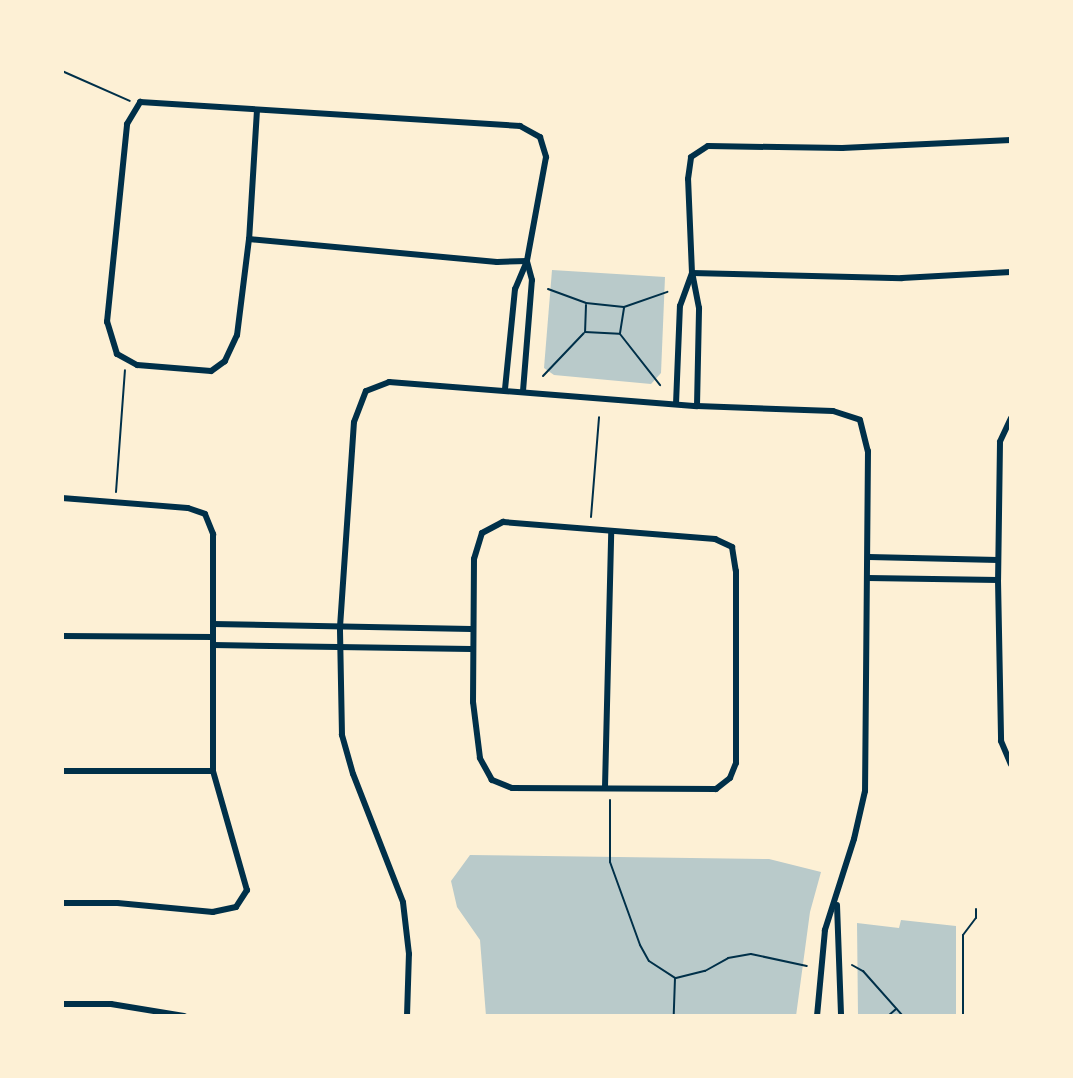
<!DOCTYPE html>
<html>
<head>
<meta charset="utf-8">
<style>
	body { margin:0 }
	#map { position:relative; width:1073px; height:1078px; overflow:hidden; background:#fdf0d5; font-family:"Roboto Condensed",sans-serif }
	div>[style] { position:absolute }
	.green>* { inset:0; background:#b9caca }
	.path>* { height:2px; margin:-1px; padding:0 1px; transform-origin:1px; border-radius:1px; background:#003049 }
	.minor>* { height:6px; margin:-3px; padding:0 3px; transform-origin:3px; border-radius:3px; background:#003049 }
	span { translate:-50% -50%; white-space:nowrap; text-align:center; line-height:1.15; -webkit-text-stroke:7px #fdf0d5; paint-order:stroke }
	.frame { position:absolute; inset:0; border:64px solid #fdf0d5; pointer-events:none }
</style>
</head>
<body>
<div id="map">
	<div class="green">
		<div style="clip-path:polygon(552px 270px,665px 277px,661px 373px,651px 384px,554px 375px,544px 368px)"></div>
		<div style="clip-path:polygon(470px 855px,769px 859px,821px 872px,810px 912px,796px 1016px,486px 1016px,480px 940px,457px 907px,451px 881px)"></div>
		<div style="clip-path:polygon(901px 920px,956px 926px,956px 1016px,858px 1016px,857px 923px,899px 928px)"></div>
	</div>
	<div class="path">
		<div style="left:62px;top:71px;width:74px;rotate:23.8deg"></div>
		<div style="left:548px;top:289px;width:40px;rotate:20.2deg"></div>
		<div style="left:586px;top:303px;width:38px;rotate:6deg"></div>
		<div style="left:624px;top:307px;width:46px;rotate:-19.2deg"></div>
		<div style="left:586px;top:305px;width:27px;rotate:92deg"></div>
		<div style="left:585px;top:332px;width:34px;rotate:3deg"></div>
		<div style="left:624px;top:308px;width:26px;rotate:99deg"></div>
		<div style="left:620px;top:334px;width:65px;rotate:51.9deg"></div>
		<div style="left:543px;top:376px;width:59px;rotate:-46.4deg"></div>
		<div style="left:116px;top:492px;width:122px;rotate:-85.8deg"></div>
		<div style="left:591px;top:517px;width:100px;rotate:-85.4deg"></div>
		<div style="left:610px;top:800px;width:62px;rotate:90deg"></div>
		<div style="left:610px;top:862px;width:88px;rotate:70.1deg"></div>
		<div style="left:640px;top:945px;width:18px;rotate:61deg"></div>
		<div style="left:649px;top:961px;width:31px;rotate:33deg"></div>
		<div style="left:675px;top:978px;width:38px;rotate:92deg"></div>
		<div style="left:852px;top:965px;width:13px;rotate:29deg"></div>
		<div style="left:863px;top:971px;width:60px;rotate:48.4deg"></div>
		<div style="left:676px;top:978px;width:30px;rotate:-14deg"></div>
		<div style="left:705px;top:971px;width:26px;rotate:-29deg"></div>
		<div style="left:728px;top:958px;width:23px;rotate:-10deg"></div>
		<div style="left:751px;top:954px;width:57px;rotate:12.1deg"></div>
		<div style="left:888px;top:1016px;width:11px;rotate:-41deg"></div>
		<div style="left:963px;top:1016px;width:81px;rotate:-90deg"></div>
		<div style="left:963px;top:935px;width:21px;rotate:-53deg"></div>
		<div style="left:976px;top:918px;width:9px;rotate:-90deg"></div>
	</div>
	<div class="minor">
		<div style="left:257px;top:110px;width:129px;rotate:93.5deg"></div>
		<div style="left:249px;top:239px;width:97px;rotate:97.1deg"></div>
		<div style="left:237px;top:335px;width:29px;rotate:115deg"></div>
		<div style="left:225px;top:361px;width:17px;rotate:144deg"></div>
		<div style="left:211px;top:371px;width:74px;rotate:-175.4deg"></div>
		<div style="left:137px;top:365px;width:23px;rotate:-151deg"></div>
		<div style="left:117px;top:354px;width:34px;rotate:-107deg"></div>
		<div style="left:107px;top:322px;width:199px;rotate:-84.2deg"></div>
		<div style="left:127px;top:124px;width:26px;rotate:-59deg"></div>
		<div style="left:140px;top:102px;width:381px;rotate:3.6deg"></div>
		<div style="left:520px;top:126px;width:23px;rotate:29deg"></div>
		<div style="left:540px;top:137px;width:21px;rotate:73deg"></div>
		<div style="left:546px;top:157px;width:106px;rotate:100.4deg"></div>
		<div style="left:527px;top:261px;width:30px;rotate:113deg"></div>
		<div style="left:515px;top:289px;width:101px;rotate:95.7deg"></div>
		<div style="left:249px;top:239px;width:249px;rotate:5.3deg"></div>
		<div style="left:497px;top:262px;width:30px;rotate:-2deg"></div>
		<div style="left:692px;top:273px;width:210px;rotate:1.4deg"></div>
		<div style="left:902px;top:278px;width:109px;rotate:-3.2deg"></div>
		<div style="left:523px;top:391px;width:111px;rotate:-85.4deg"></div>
		<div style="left:532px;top:280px;width:20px;rotate:-105deg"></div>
		<div style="left:676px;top:404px;width:98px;rotate:-87.7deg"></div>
		<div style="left:680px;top:306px;width:35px;rotate:-70deg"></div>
		<div style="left:697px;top:406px;width:98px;rotate:-88.8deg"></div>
		<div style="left:699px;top:308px;width:36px;rotate:-101deg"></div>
		<div style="left:692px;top:273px;width:94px;rotate:-92.4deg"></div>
		<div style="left:688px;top:179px;width:22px;rotate:-82deg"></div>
		<div style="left:691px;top:157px;width:20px;rotate:-33deg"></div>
		<div style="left:708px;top:146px;width:134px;rotate:0.9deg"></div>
		<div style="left:842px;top:148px;width:169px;rotate:-2.7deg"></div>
		<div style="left:1011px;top:418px;width:26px;rotate:115deg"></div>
		<div style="left:1000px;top:442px;width:138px;rotate:90.8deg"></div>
		<div style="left:998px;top:580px;width:161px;rotate:88.9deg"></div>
		<div style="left:1001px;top:741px;width:25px;rotate:67deg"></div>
		<div style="left:62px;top:498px;width:126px;rotate:4.5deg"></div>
		<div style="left:188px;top:508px;width:18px;rotate:19deg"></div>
		<div style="left:205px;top:514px;width:22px;rotate:68deg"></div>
		<div style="left:213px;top:534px;width:237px;rotate:90deg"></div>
		<div style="left:213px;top:771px;width:124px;rotate:74.1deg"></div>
		<div style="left:247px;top:890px;width:20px;rotate:123deg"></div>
		<div style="left:236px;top:907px;width:24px;rotate:168deg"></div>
		<div style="left:213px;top:912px;width:96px;rotate:-174.6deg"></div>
		<div style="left:117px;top:903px;width:55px;rotate:180deg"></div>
		<div style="left:503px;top:522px;width:213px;rotate:4.6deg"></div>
		<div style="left:715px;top:539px;width:19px;rotate:25deg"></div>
		<div style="left:732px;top:547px;width:24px;rotate:81deg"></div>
		<div style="left:736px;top:571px;width:192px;rotate:90deg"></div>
		<div style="left:736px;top:763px;width:16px;rotate:112deg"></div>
		<div style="left:730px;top:778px;width:18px;rotate:142deg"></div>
		<div style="left:716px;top:789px;width:204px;rotate:-179.7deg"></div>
		<div style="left:512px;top:788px;width:22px;rotate:-158deg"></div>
		<div style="left:492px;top:780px;width:25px;rotate:-119deg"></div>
		<div style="left:480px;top:758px;width:56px;rotate:-97.1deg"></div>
		<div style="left:473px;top:702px;width:143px;rotate:-89.6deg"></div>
		<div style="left:474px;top:559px;width:27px;rotate:-73deg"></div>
		<div style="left:482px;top:533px;width:24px;rotate:-28deg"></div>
		<div style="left:869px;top:557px;width:129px;rotate:1.3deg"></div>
		<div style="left:868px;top:578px;width:130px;rotate:0.9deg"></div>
		<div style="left:213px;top:624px;width:258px;rotate:1.1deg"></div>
		<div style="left:62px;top:636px;width:151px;rotate:0.4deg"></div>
		<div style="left:213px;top:645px;width:258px;rotate:0.9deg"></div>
		<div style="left:62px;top:771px;width:151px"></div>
		<div style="left:605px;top:787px;width:254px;rotate:-88.6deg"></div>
		<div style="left:837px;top:905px;width:111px;rotate:87.9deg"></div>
		<div style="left:62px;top:1004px;width:49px"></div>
		<div style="left:111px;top:1004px;width:74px;rotate:9.3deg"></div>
		<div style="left:407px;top:1016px;width:62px;rotate:-88.2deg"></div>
		<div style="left:409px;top:954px;width:52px;rotate:-96.6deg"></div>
		<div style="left:403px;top:902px;width:137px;rotate:-111.3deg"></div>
		<div style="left:353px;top:774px;width:41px;rotate:-105.8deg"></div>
		<div style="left:342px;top:735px;width:108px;rotate:-91.1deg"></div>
		<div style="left:340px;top:627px;width:205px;rotate:-86.1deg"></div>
		<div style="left:354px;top:422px;width:33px;rotate:-69deg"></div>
		<div style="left:366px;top:391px;width:25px;rotate:-21deg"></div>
		<div style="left:389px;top:382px;width:309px;rotate:4.5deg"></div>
		<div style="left:697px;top:406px;width:136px;rotate:2.1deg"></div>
		<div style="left:833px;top:411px;width:28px;rotate:18deg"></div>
		<div style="left:860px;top:420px;width:32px;rotate:76deg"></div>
		<div style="left:868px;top:451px;width:340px;rotate:90.5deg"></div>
		<div style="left:865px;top:791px;width:49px;rotate:102.9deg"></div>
		<div style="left:854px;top:839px;width:96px;rotate:107.7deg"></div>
		<div style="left:825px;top:930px;width:86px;rotate:95.3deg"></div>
	</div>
	<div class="frame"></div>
</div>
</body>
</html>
